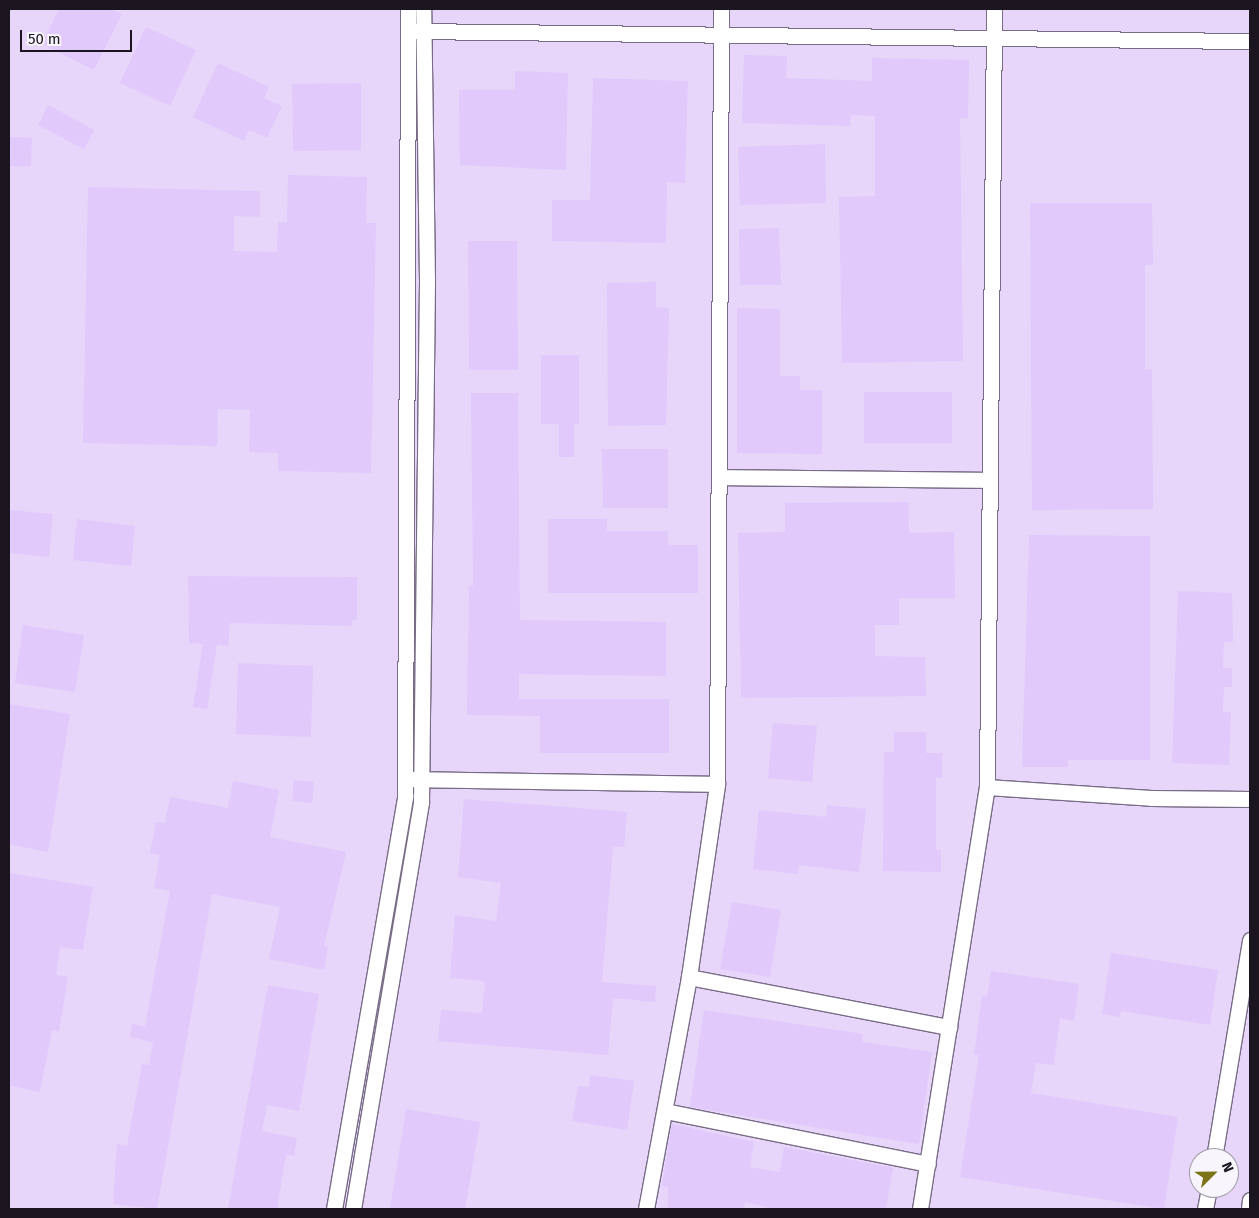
<!DOCTYPE html>
<html>
<head>
<meta charset="utf-8">
<style>
	body { margin:0 }
	#map { position:relative; width:1259px; height:1218px; overflow:hidden; background:#efe4fc; font-family:"Fira Sans",sans-serif }
	div>[style] { position:absolute }
	.built>* { inset:0; background:#e7d5fa }
	.building>* { inset:0; background:#e1c9fb }
	.roads { filter:drop-shadow(1px 0 #786c86) drop-shadow(-1px 0 #786c86) drop-shadow(0 1px #786c86) drop-shadow(0 -1px #786c86) }
	.street>* { height:15px; margin:-7.5px; padding:0 7.5px; transform-origin:7.5px; border-radius:7.5px; background:#fff }
	span { translate:-50% -50%; white-space:nowrap; text-align:center; line-height:1.15; -webkit-text-stroke:4px #f8f5fc; paint-order:stroke }
	.frame { position:absolute; inset:0; border:10px solid #1a151f; pointer-events:none }
	.north { position:absolute; left:1189px; top:1148px; width:50px; height:50px; box-sizing:border-box; background:#f8f5fc; border:1px solid #9f9ba4; border-radius:50%; rotate:67deg; font-size:14px; font-weight:700; line-height:20px; text-align:center; color:#1a151f }
	.north::after { content:''; display:block; margin:auto; width:18px; height:22px; background:#7c7316; clip-path:polygon(50% 0,100% 100%,50% 72%,0 100%) }
	.scale { position:absolute; left:20px; top:30px; width:112px; height:22px; box-sizing:border-box; border:2px solid #1a151f; border-top:0; padding-left:6px; font-size:15px; line-height:18px; white-space:nowrap; color:#1a151f; -webkit-text-stroke:4px #f8f5fc; paint-order:stroke }
</style>
</head>
<body>
<div id="map">
	<div class="built">
		<div style="clip-path:polygon(evenodd,9px 9px,1250px 9px,1250px 1209px,9px 1209px,9px 9px,1199px 1158px,1229px 1158px,1229px 1188px,1199px 1188px,1199px 1158px)"></div>
	</div>
	<div class="building">
		<div style="clip-path:polygon(59px 9px,111px 9px,122px 14px,94px 70px,42px 44px)"></div>
		<div style="clip-path:polygon(146px 27px,196px 50px,170px 106px,120px 83px)"></div>
		<div style="clip-path:polygon(744px 55px,787px 56px,786px 78px,872px 81px,872px 58px,969px 60px,968px 118px,960px 118px,963px 361px,842px 363px,839px 197px,875px 196px,875px 116px,851px 115px,850px 126px,742px 123px)"></div>
		<div style="clip-path:polygon(218px 63px,269px 87px,264px 98px,282px 106px,267px 138px,249px 130px,244px 141px,193px 117px)"></div>
		<div style="clip-path:polygon(515px 71px,568px 73px,566px 170px,460px 165px,459px 90px,515px 90px)"></div>
		<div style="clip-path:polygon(593px 78px,688px 81px,685px 183px,667px 182px,666px 243px,552px 241px,552px 200px,590px 200px)"></div>
		<div style="clip-path:polygon(361px 83px,361px 150px,293px 151px,292px 84px)"></div>
		<div style="clip-path:polygon(48px 105px,94px 130px,84px 149px,38px 125px)"></div>
		<div style="clip-path:polygon(9px 137px,32px 138px,31px 166px,9px 166px)"></div>
		<div style="clip-path:polygon(825px 144px,826px 203px,740px 205px,738px 147px)"></div>
		<div style="clip-path:polygon(288px 175px,367px 177px,366px 223px,376px 223px,371px 473px,278px 471px,278px 453px,249px 452px,250px 410px,218px 409px,217px 446px,83px 443px,88px 187px,260px 191px,260px 217px,234px 216px,234px 251px,277px 252px,278px 222px,287px 222px)"></div>
		<div style="clip-path:polygon(1030px 203px,1152px 203px,1153px 265px,1145px 265px,1145px 369px,1152px 369px,1153px 509px,1032px 510px)"></div>
		<div style="clip-path:polygon(779px 228px,781px 285px,740px 285px,739px 229px)"></div>
		<div style="clip-path:polygon(468px 241px,517px 241px,518px 370px,469px 370px)"></div>
		<div style="clip-path:polygon(656px 282px,656px 307px,669px 308px,666px 425px,608px 426px,607px 283px)"></div>
		<div style="clip-path:polygon(737px 308px,780px 309px,780px 376px,800px 376px,800px 390px,822px 390px,822px 454px,737px 453px)"></div>
		<div style="clip-path:polygon(541px 355px,579px 355px,579px 424px,574px 424px,574px 457px,559px 457px,559px 424px,541px 424px)"></div>
		<div style="clip-path:polygon(864px 392px,952px 392px,952px 443px,864px 443px)"></div>
		<div style="clip-path:polygon(471px 393px,518px 393px,520px 620px,666px 622px,666px 676px,519px 674px,519px 699px,669px 699px,669px 753px,540px 753px,540px 716px,467px 715px,469px 586px,473px 586px)"></div>
		<div style="clip-path:polygon(602px 449px,668px 449px,668px 508px,603px 508px)"></div>
		<div style="clip-path:polygon(908px 502px,909px 533px,954px 532px,955px 598px,899px 598px,899px 625px,875px 625px,875px 656px,925px 657px,926px 696px,741px 698px,738px 533px,785px 532px,785px 503px)"></div>
		<div style="clip-path:polygon(9px 510px,53px 514px,49px 557px,9px 553px)"></div>
		<div style="clip-path:polygon(77px 519px,135px 526px,131px 566px,73px 560px)"></div>
		<div style="clip-path:polygon(548px 519px,607px 519px,607px 531px,668px 531px,668px 545px,698px 545px,698px 593px,548px 593px)"></div>
		<div style="clip-path:polygon(1029px 535px,1150px 536px,1150px 760px,1068px 760px,1068px 767px,1022px 767px)"></div>
		<div style="clip-path:polygon(188px 576px,357px 577px,357px 620px,352px 620px,352px 626px,230px 623px,228px 646px,217px 645px,207px 709px,193px 707px,203px 644px,189px 643px)"></div>
		<div style="clip-path:polygon(1178px 591px,1232px 593px,1233px 642px,1224px 642px,1223px 668px,1232px 668px,1232px 687px,1224px 687px,1223px 712px,1231px 712px,1229px 765px,1172px 763px)"></div>
		<div style="clip-path:polygon(23px 625px,84px 635px,75px 692px,15px 683px)"></div>
		<div style="clip-path:polygon(238px 663px,313px 666px,311px 737px,236px 734px)"></div>
		<div style="clip-path:polygon(9px 704px,70px 714px,48px 852px,9px 844px)"></div>
		<div style="clip-path:polygon(773px 723px,817px 726px,812px 782px,768px 778px)"></div>
		<div style="clip-path:polygon(894px 732px,926px 732px,926px 753px,942px 753px,942px 778px,936px 778px,936px 850px,941px 850px,941px 872px,883px 871px,884px 752px,894px 752px)"></div>
		<div style="clip-path:polygon(294px 780px,314px 782px,312px 803px,292px 801px)"></div>
		<div style="clip-path:polygon(233px 781px,279px 790px,270px 837px,346px 852px,324px 946px,328px 947px,324px 970px,269px 959px,280px 907px,212px 894px,157px 1209px,113px 1204px,117px 1144px,127px 1146px,142px 1064px,149px 1065px,153px 1042px,130px 1037px,132px 1024px,145px 1027px,170px 891px,154px 888px,160px 855px,150px 853px,156px 822px,165px 823px,170px 797px,228px 808px)"></div>
		<div style="clip-path:polygon(464px 799px,627px 812px,624px 847px,613px 846px,602px 982px,656px 986px,655px 1002px,613px 998px,608px 1055px,438px 1041px,441px 1010px,482px 1013px,485px 981px,450px 978px,455px 915px,496px 921px,501px 883px,458px 877px)"></div>
		<div style="clip-path:polygon(827px 805px,866px 809px,859px 872px,799px 865px,798px 874px,753px 869px,759px 810px,826px 817px)"></div>
		<div style="clip-path:polygon(9px 873px,93px 887px,83px 950px,60px 947px,56px 975px,68px 977px,59px 1031px,52px 1030px,40px 1092px,9px 1085px)"></div>
		<div style="clip-path:polygon(732px 902px,781px 910px,770px 977px,720px 969px)"></div>
		<div style="clip-path:polygon(1111px 953px,1218px 970px,1210px 1025px,1121px 1011px,1120px 1017px,1102px 1014px)"></div>
		<div style="clip-path:polygon(991px 971px,1079px 984px,1074px 1021px,1060px 1018px,1054px 1065px,1036px 1063px,1031px 1093px,1178px 1117px,1164px 1209px,960px 1177px,979px 1055px,974px 1054px,982px 996px,987px 997px)"></div>
		<div style="clip-path:polygon(268px 985px,319px 994px,299px 1111px,267px 1105px,262px 1131px,297px 1138px,294px 1156px,286px 1154px,277px 1209px,228px 1209px)"></div>
		<div style="clip-path:polygon(704px 1010px,863px 1034px,862px 1042px,932px 1052px,919px 1144px,690px 1107px)"></div>
		<div style="clip-path:polygon(590px 1075px,634px 1081px,627px 1130px,572px 1121px,578px 1086px,589px 1087px)"></div>
		<div style="clip-path:polygon(406px 1109px,480px 1122px,465px 1209px,390px 1209px)"></div>
		<div style="clip-path:polygon(672px 1124px,754px 1142px,750px 1167px,780px 1172px,784px 1147px,893px 1168px,886px 1209px,773px 1209px,745px 1202px,744px 1209px,668px 1209px,668px 1187px,662px 1186px)"></div>
	</div>
	<div class="roads">
		<div class="street">
			<div style="left:414px;top:31px;width:836px;rotate:0.69deg"></div>
			<div style="left:719px;top:477px;width:271px;rotate:0.6deg"></div>
			<div style="left:412px;top:779px;width:305px;rotate:0.9deg"></div>
			<div style="left:987px;top:787px;width:164px;rotate:3.8deg"></div>
			<div style="left:1151px;top:798px;width:99px;rotate:0.6deg"></div>
			<div style="left:689px;top:977px;width:265px;rotate:10.9deg"></div>
			<div style="left:665px;top:1111px;width:268px;rotate:11.4deg"></div>
			<div style="left:1214px;top:1158px;width:221px;rotate:-80.6deg"></div>
			<div style="left:334px;top:1209px;width:419px;rotate:-80.2deg"></div>
			<div style="left:405px;top:796px;width:787px;rotate:-89.78deg"></div>
			<div style="left:353px;top:1209px;width:412px;rotate:-80.5deg"></div>
			<div style="left:421px;top:803px;width:523px;rotate:-89.34deg"></div>
			<div style="left:427px;top:280px;width:271px;rotate:-90.8deg"></div>
			<div style="left:646px;top:1209px;width:236px;rotate:-79.5deg"></div>
			<div style="left:689px;top:977px;width:195px;rotate:-81.7deg"></div>
			<div style="left:717px;top:784px;width:775px;rotate:-89.7deg"></div>
			<div style="left:920px;top:1209px;width:427px;rotate:-81deg"></div>
			<div style="left:987px;top:787px;width:778px;rotate:-89.48deg"></div>
			<div style="left:1205px;top:1209px;width:21px;rotate:-79deg"></div>
			<div style="left:1249px;top:1209px;width:9px;rotate:-84deg"></div>
		</div>
	</div>
	<div class="frame"></div>
	<div class="north">N</div>
	<div class="scale">50 m</div>
</div>
</body>
</html>
